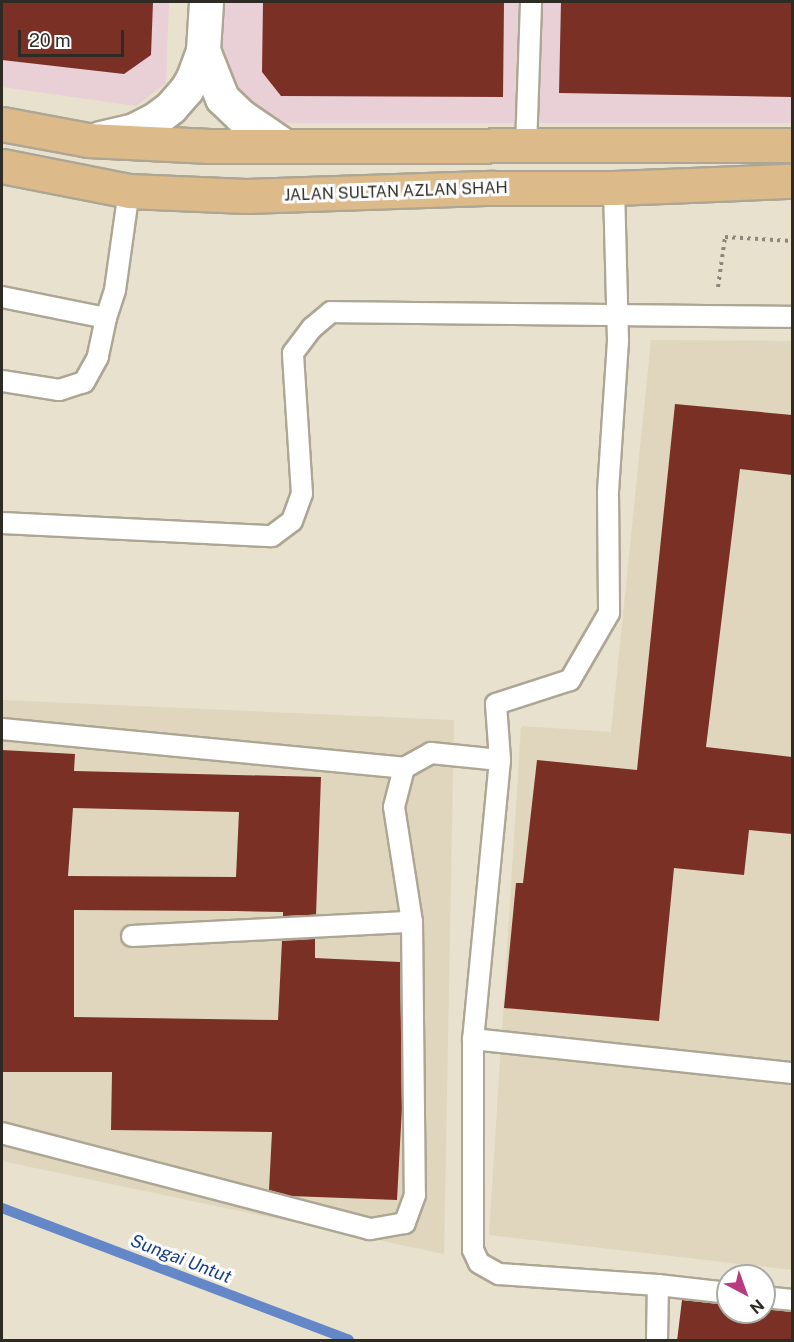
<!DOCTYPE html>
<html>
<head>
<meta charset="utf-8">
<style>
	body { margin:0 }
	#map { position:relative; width:794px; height:1342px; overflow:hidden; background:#e8e1ce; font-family:"Public Sans",sans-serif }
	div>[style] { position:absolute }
	.commercial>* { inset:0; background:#e9d0d6 }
	.built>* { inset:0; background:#e0d6bd }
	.stream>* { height:10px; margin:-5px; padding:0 5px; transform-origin:5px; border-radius:5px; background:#6487c8 }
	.building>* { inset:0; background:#7a3025 }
	.path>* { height:4px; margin-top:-2px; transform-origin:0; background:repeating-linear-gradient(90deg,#8c877a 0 3px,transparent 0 7.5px) }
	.roads { filter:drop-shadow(2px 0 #ada694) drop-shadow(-2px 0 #ada694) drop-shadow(0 2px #ada694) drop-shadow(0 -2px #ada694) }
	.service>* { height:20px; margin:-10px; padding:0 10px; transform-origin:10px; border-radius:10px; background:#fff }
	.minor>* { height:33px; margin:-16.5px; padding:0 16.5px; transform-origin:16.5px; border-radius:16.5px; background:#fff }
	.primary>* { height:33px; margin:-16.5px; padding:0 16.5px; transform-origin:16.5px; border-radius:16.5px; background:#ddba89 }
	span { translate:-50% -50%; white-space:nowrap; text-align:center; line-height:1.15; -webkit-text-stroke:6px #fff; paint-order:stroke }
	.street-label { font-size:16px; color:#2d2b24 }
	.water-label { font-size:18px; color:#183f8c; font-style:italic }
	.frame { position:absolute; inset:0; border:3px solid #2d2b24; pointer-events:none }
	.north { position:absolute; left:716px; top:1264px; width:60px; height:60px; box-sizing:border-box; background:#fff; border:2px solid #abaaa7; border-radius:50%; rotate:139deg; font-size:16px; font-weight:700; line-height:24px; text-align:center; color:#2d2b24 }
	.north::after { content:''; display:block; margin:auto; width:21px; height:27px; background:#b93983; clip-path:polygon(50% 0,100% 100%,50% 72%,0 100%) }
	.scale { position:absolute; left:18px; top:30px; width:106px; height:27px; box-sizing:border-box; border:3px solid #2d2b24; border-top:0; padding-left:8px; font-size:18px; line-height:21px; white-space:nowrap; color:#2d2b24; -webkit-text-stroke:4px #fff; paint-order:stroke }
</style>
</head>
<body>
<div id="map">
	<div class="commercial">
		<div style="clip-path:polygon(2px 2px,169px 2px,166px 83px,136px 106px,2px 87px)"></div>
		<div style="clip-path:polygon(219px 2px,792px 2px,792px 123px,274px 123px,242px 100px,225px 73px,217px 45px)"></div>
	</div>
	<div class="built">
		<div style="clip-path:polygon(651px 340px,792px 341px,792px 1270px,489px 1235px,521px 726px,611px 732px)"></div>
		<div style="clip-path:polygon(2px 700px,454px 720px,444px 1254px,2px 1161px)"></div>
	</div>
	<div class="stream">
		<div style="left:2px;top:1208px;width:371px;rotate:20.8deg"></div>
	</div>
	<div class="building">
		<div style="clip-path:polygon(2px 2px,153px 2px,151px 55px,124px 74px,2px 60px)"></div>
		<div style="clip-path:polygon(263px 2px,504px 2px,503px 97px,281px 96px,262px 72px)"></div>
		<div style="clip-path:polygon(561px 2px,792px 2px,792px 97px,559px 93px)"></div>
		<div style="clip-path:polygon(675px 404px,792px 415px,792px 475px,740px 469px,706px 747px,792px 757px,792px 834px,749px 830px,744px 875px,674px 868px,659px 1021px,504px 1008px,516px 883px,523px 883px,537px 760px,637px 770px)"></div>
		<div style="clip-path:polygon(evenodd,2px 750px,75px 754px,74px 771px,321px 777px,316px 915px,283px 916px,283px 912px,236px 911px,74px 910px,74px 1017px,278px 1020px,282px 941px,315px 939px,315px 958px,400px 962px,402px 1107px,397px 1200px,290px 1196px,269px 1190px,272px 1132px,111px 1130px,112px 1072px,2px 1072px,2px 750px,73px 808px,239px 812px,236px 877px,68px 876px,73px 808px)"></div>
		<div style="clip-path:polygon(682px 1300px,728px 1305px,728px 1312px,764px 1312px,764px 1309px,792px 1312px,792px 1341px,677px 1341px)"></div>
	</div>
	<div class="path">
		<div style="left:718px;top:287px;width:50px;rotate:-82deg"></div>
		<div style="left:725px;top:237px;width:67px;rotate:3.4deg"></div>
	</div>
	<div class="roads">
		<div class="service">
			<div style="left:526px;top:147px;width:145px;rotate:-88deg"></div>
			<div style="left:614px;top:188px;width:153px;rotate:88.5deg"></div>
			<div style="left:618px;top:341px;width:152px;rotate:93.8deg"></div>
			<div style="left:608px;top:493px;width:120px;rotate:89.5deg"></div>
			<div style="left:609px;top:613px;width:78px;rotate:120.2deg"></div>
			<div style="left:570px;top:680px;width:78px;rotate:162deg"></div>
			<div style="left:496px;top:704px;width:56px;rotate:85.9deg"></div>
			<div style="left:500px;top:760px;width:280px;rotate:95.5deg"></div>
			<div style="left:473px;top:1039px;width:211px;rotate:90deg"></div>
			<div style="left:473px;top:1250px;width:14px;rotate:65deg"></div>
			<div style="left:479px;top:1263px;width:23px;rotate:29deg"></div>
			<div style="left:499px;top:1274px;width:159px;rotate:4deg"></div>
			<div style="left:658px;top:1285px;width:70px;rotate:6.5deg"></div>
			<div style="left:2px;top:297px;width:106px;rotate:11.4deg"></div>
			<div style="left:106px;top:318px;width:40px;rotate:102deg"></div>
			<div style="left:98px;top:357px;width:29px;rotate:119deg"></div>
			<div style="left:84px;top:382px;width:26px;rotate:162deg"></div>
			<div style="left:59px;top:390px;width:58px;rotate:-171deg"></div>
			<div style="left:106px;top:318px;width:29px;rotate:-72deg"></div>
			<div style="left:115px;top:290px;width:100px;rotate:-82deg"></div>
			<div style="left:2px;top:523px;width:270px;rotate:2.8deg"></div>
			<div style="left:272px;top:536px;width:25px;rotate:-37deg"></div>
			<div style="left:292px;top:521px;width:29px;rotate:-70deg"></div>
			<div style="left:302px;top:494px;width:141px;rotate:-93.7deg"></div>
			<div style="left:293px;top:353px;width:31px;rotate:-53deg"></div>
			<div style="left:312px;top:328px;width:25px;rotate:-40deg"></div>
			<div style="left:331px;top:312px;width:461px;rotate:0.6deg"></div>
			<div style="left:2px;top:729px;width:404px;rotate:5.5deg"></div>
			<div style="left:404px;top:768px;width:40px;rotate:104.4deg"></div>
			<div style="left:394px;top:807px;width:116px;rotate:81.1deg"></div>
			<div style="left:412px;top:922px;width:273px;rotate:89.4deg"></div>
			<div style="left:415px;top:1195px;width:30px;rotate:110deg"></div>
			<div style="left:405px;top:1223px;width:36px;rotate:170deg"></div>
			<div style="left:370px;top:1229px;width:380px;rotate:-165.4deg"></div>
			<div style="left:404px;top:768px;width:31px;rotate:-29deg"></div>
			<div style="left:431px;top:753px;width:69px;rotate:5.8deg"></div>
			<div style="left:132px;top:936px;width:280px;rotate:-2.9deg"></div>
			<div style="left:473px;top:1039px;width:321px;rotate:6.1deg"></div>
			<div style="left:764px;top:1297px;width:28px;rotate:6deg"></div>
			<div style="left:657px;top:1340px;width:55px;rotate:-89deg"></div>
		</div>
		<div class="minor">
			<div style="left:203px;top:50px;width:52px;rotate:68.4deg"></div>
			<div style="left:222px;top:98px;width:28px;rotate:44deg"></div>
			<div style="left:242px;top:117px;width:50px;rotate:34.3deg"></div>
			<div style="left:100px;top:138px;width:35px;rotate:-13deg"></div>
			<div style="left:134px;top:130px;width:22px;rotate:-27deg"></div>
			<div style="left:154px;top:120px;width:21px;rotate:-37deg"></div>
			<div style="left:171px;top:107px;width:23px;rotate:-49deg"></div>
			<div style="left:186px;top:90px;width:14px;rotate:-60deg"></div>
			<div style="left:193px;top:78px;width:30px;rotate:-70deg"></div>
			<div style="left:203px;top:50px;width:48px;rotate:-86.4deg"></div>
		</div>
		<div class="primary">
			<div style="left:2px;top:124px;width:87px;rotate:10.5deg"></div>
			<div style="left:88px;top:140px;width:122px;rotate:2.8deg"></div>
			<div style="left:210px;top:146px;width:582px;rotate:-0.1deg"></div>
			<div style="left:2px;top:166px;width:129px;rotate:11.1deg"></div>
			<div style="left:129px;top:191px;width:117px;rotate:2.4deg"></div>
			<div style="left:246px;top:196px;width:247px;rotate:-1.9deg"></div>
			<div style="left:493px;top:188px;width:121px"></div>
			<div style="left:614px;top:188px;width:178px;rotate:-2.3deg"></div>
		</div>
	</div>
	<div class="street-label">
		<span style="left:396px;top:192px;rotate:-2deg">JALAN SULTAN AZLAN SHAH</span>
	</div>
	<div class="water-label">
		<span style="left:181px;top:1259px;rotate:21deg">Sungai Untut</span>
	</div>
	<div class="frame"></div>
	<div class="north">N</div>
	<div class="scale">20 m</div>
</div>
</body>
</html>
